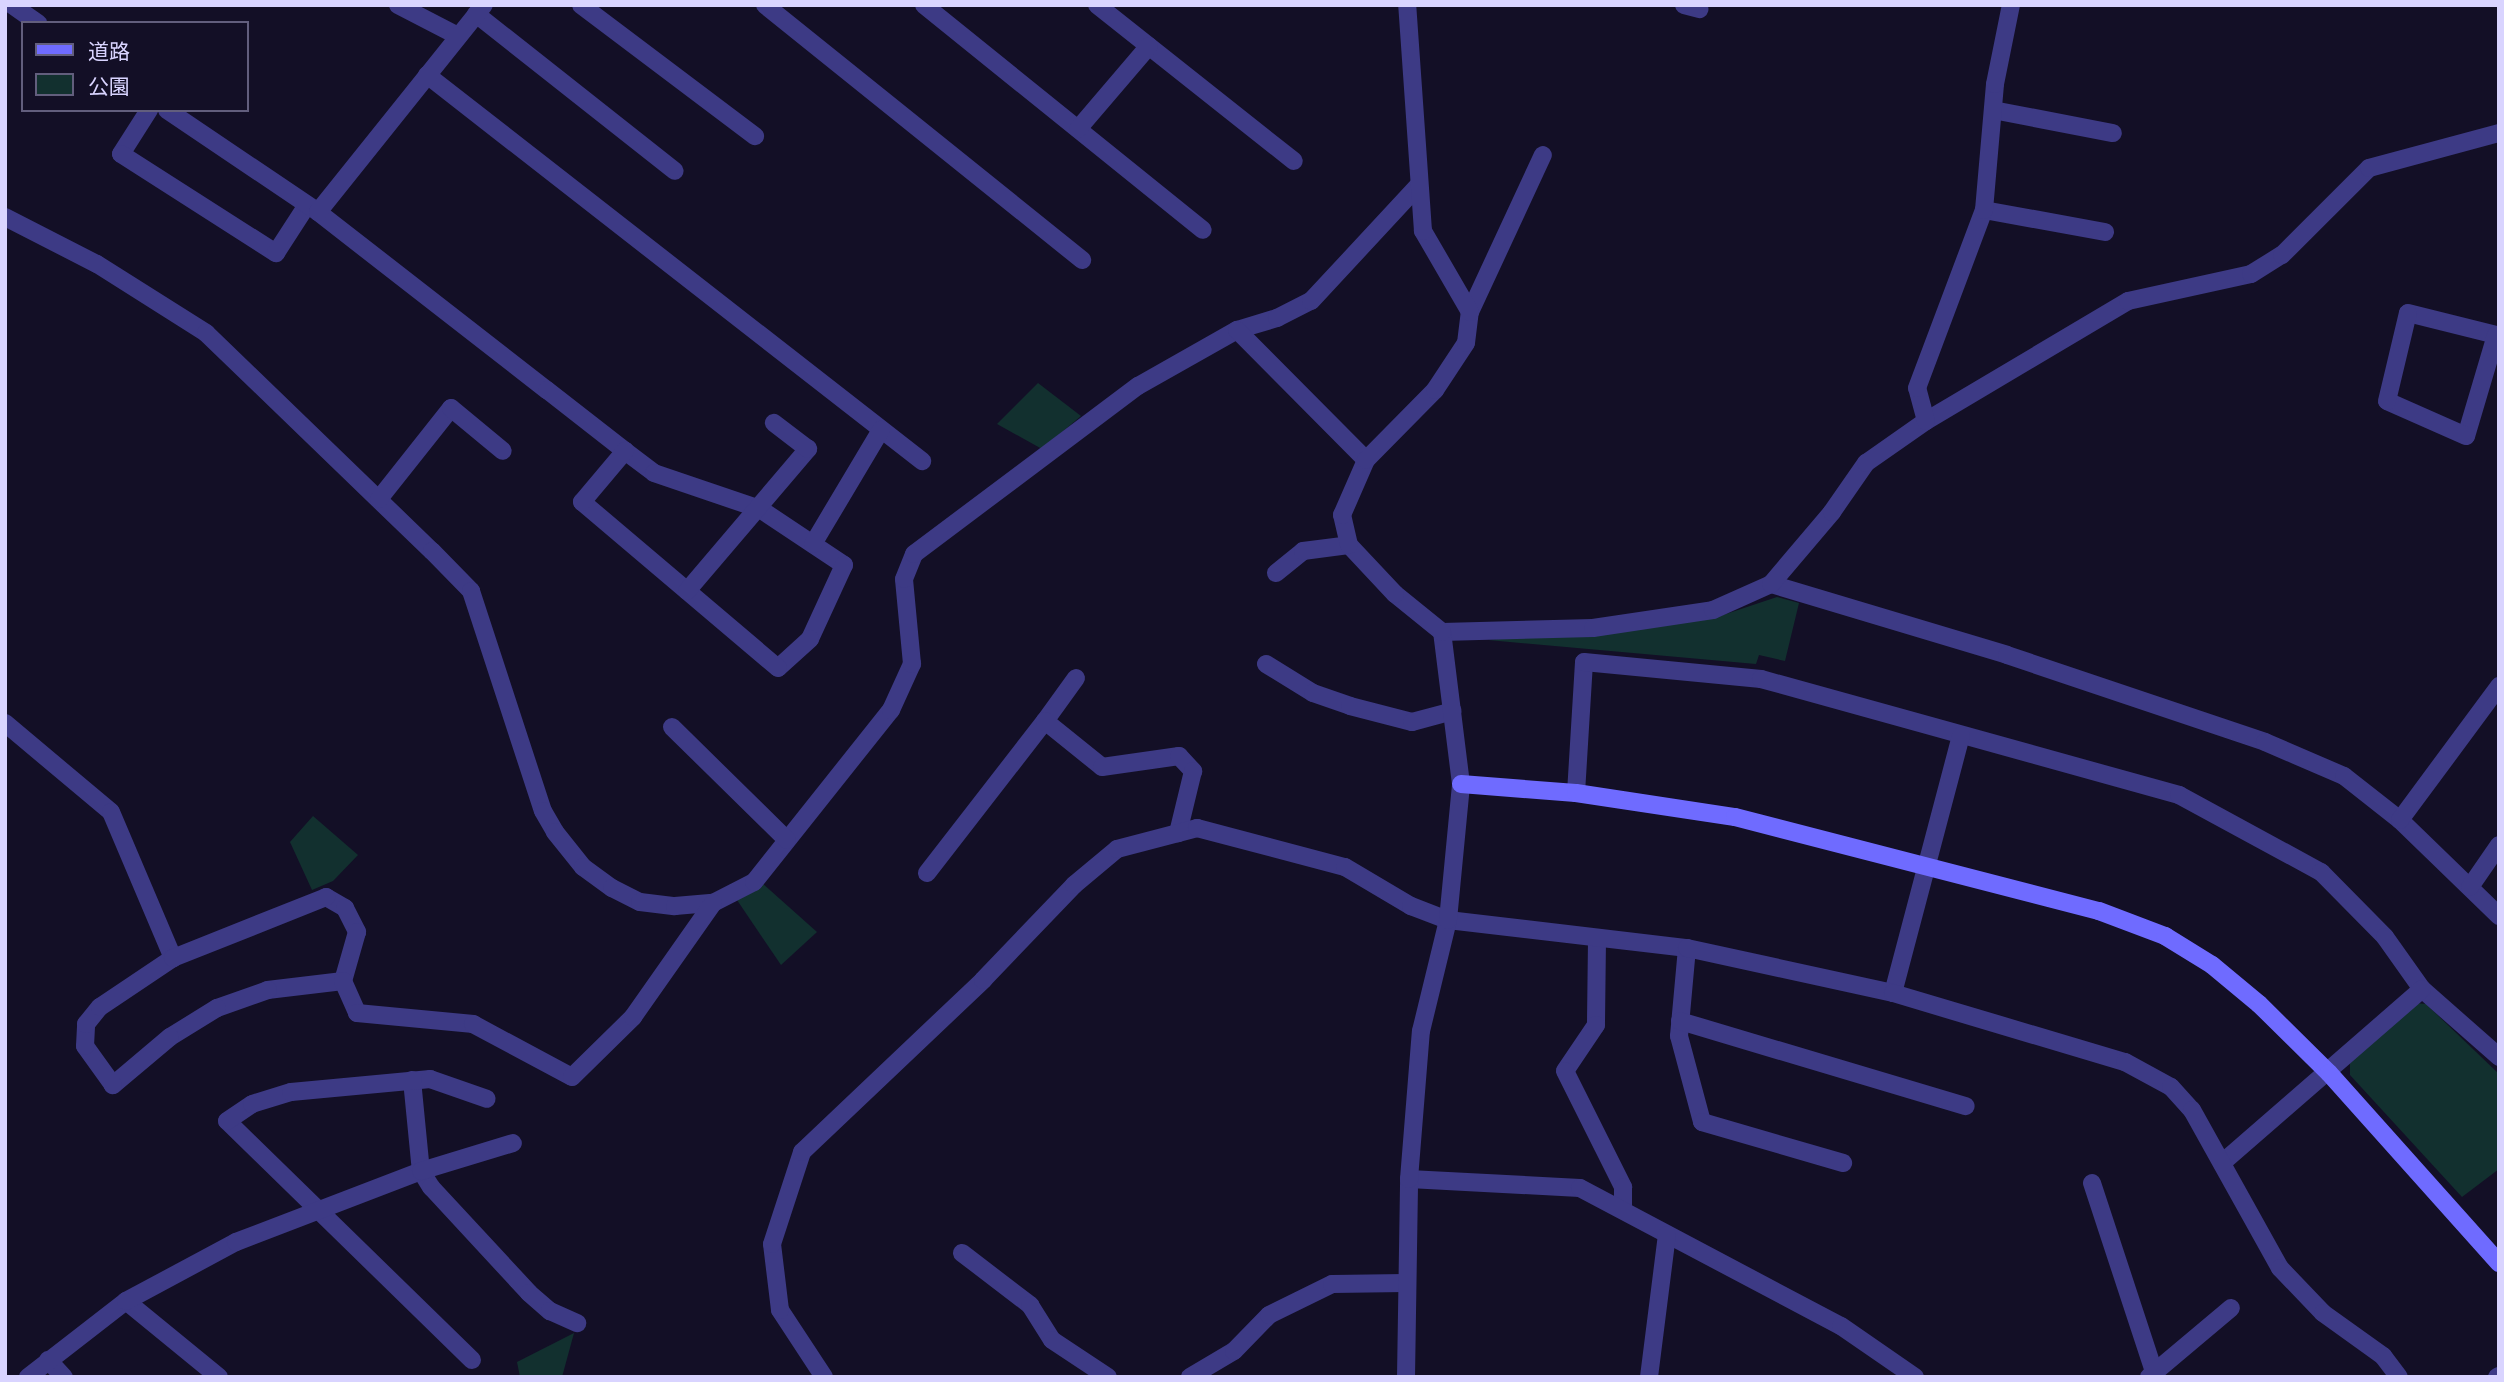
<!DOCTYPE html>
<html>
<head>
<meta charset="utf-8">
<style>
	body { margin:0 }
	#map { position:relative; width:2504px; height:1382px; overflow:hidden; background:#130f26; font-family:"Noto Sans","Noto Sans JP",sans-serif }
	div>[style] { position:absolute }
	.green>* { inset:0; background:#12302f }
	.street>* { height:18px; margin:-9px; padding:0 9px; transform-origin:9px; border-radius:9px; background:#3d3a85 }
	.secondary>* { height:18px; margin:-9px; padding:0 9px; transform-origin:9px; border-radius:9px; background:#6f6bff }
	span { translate:-50% -50%; white-space:nowrap; text-align:center; line-height:1.15; -webkit-text-stroke:5px #130f26; paint-order:stroke }
	.frame { position:absolute; inset:0; border:7px solid #d9d4ff; pointer-events:none }
	.legend { position:absolute; left:21px; top:21px; width:228px; height:91px; box-sizing:border-box; background:#130f26; border:2px solid #625e7d; margin:0; padding:9px 12px; list-style:none; font-size:21px; color:#d9d4ff }
	.legend li { display:flex; align-items:center; gap:14px; height:35px }
	.legend b { width:35px; border:2px solid #625e7d }
</style>
</head>
<body>
<div id="map">
	<div class="green">
		<div style="clip-path:polygon(1038px 383px,1081px 416px,1042px 449px,997px 424px)"></div>
		<div style="clip-path:polygon(1777px 597px,1799px 603px,1785px 661px,1759px 655px,1756px 664px,1488px 640px,1714px 618px)"></div>
		<div style="clip-path:polygon(313px 816px,358px 855px,333px 881px,312px 890px,290px 842px)"></div>
		<div style="clip-path:polygon(761px 882px,817px 932px,781px 965px,737px 900px)"></div>
		<div style="clip-path:polygon(2415px 1003px,2426px 1004px,2499px 1074px,2499px 1169px,2462px 1197px,2350px 1075px,2350px 1063px)"></div>
		<div style="clip-path:polygon(574px 1333px,562px 1377px,520px 1377px,517px 1362px)"></div>
	</div>
	<div class="street">
		<div style="left:12px;top:5px;width:32px;rotate:35deg"></div>
		<div style="left:398px;top:5px;width:68px;rotate:27.3deg"></div>
		<div style="left:581px;top:5px;width:218px;rotate:37deg"></div>
		<div style="left:765px;top:5px;width:407px;rotate:38.8deg"></div>
		<div style="left:924px;top:5px;width:358px;rotate:38.9deg"></div>
		<div style="left:1097px;top:5px;width:251px;rotate:38.4deg"></div>
		<div style="left:1684px;top:5px;width:16px;rotate:15deg"></div>
		<div style="left:476px;top:14px;width:253px;rotate:38.3deg"></div>
		<div style="left:427px;top:75px;width:628px;rotate:37.95deg"></div>
		<div style="left:149px;top:110px;width:52px;rotate:122.5deg"></div>
		<div style="left:121px;top:154px;width:184px;rotate:32.6deg"></div>
		<div style="left:276px;top:253px;width:57px;rotate:-57.1deg"></div>
		<div style="left:167px;top:110px;width:182px;rotate:34deg"></div>
		<div style="left:318px;top:212px;width:290px;rotate:37.9deg"></div>
		<div style="left:547px;top:390px;width:99px;rotate:38deg"></div>
		<div style="left:625px;top:451px;width:36px;rotate:37deg"></div>
		<div style="left:654px;top:473px;width:112px;rotate:18.8deg"></div>
		<div style="left:760px;top:509px;width:101px;rotate:33.7deg"></div>
		<div style="left:844px;top:565px;width:81px;rotate:114.7deg"></div>
		<div style="left:810px;top:639px;width:43px;rotate:137.8deg"></div>
		<div style="left:778px;top:668px;width:257px;rotate:-139.7deg"></div>
		<div style="left:582px;top:502px;width:67px;rotate:-49.9deg"></div>
		<div style="left:1993px;top:110px;width:122px;rotate:10.9deg"></div>
		<div style="left:1078px;top:129px;width:109px;rotate:-49.5deg"></div>
		<div style="left:1984px;top:210px;width:123px;rotate:10.3deg"></div>
		<div style="left:318px;top:212px;width:265px;rotate:-51.3deg"></div>
		<div style="left:5px;top:217px;width:103px;rotate:27.1deg"></div>
		<div style="left:97px;top:264px;width:129px;rotate:32.3deg"></div>
		<div style="left:206px;top:333px;width:314px;rotate:44deg"></div>
		<div style="left:432px;top:551px;width:56px;rotate:45.7deg"></div>
		<div style="left:471px;top:591px;width:231px;rotate:71.9deg"></div>
		<div style="left:543px;top:811px;width:24px;rotate:60deg"></div>
		<div style="left:555px;top:832px;width:45px;rotate:51.3deg"></div>
		<div style="left:583px;top:867px;width:36px;rotate:36deg"></div>
		<div style="left:612px;top:888px;width:31px;rotate:27deg"></div>
		<div style="left:640px;top:902px;width:35px;rotate:7deg"></div>
		<div style="left:675px;top:906px;width:38px;rotate:-5deg"></div>
		<div style="left:713px;top:903px;width:46px;rotate:-27.1deg"></div>
		<div style="left:754px;top:882px;width:220px;rotate:-51.5deg"></div>
		<div style="left:891px;top:710px;width:51px;rotate:-65.5deg"></div>
		<div style="left:912px;top:664px;width:85px;rotate:-95.4deg"></div>
		<div style="left:904px;top:579px;width:27px;rotate:-68deg"></div>
		<div style="left:914px;top:554px;width:280px;rotate:-36.9deg"></div>
		<div style="left:1138px;top:386px;width:114px;rotate:-29.5deg"></div>
		<div style="left:1237px;top:330px;width:42px;rotate:-16.7deg"></div>
		<div style="left:1277px;top:318px;width:38px;rotate:-27deg"></div>
		<div style="left:1311px;top:301px;width:156px;rotate:-47.1deg"></div>
		<div style="left:1470px;top:312px;width:173px;rotate:-65.1deg"></div>
		<div style="left:2408px;top:313px;width:91px;rotate:14deg"></div>
		<div style="left:2496px;top:335px;width:105px;rotate:106.5deg"></div>
		<div style="left:2466px;top:436px;width:86px;rotate:-156.1deg"></div>
		<div style="left:2387px;top:401px;width:90px;rotate:-76.6deg"></div>
		<div style="left:1237px;top:330px;width:183px;rotate:45.2deg"></div>
		<div style="left:1926px;top:421px;width:235px;rotate:-30.7deg"></div>
		<div style="left:2128px;top:301px;width:126px;rotate:-12.4deg"></div>
		<div style="left:2251px;top:274px;width:36px;rotate:-32deg"></div>
		<div style="left:2282px;top:255px;width:123px;rotate:-45deg"></div>
		<div style="left:2369px;top:168px;width:135px;rotate:-15.1deg"></div>
		<div style="left:379px;top:499px;width:116px;rotate:-51.6deg"></div>
		<div style="left:451px;top:408px;width:67px;rotate:39.6deg"></div>
		<div style="left:813px;top:544px;width:133px;rotate:-59.2deg"></div>
		<div style="left:1276px;top:573px;width:35px;rotate:-39deg"></div>
		<div style="left:1303px;top:551px;width:46px;rotate:-7.4deg"></div>
		<div style="left:1771px;top:584px;width:246px;rotate:16.7deg"></div>
		<div style="left:2007px;top:655px;width:272px;rotate:18.6deg"></div>
		<div style="left:2265px;top:742px;width:86px;rotate:23.3deg"></div>
		<div style="left:2344px;top:776px;width:71px;rotate:38.2deg"></div>
		<div style="left:2400px;top:820px;width:138px;rotate:44.1deg"></div>
		<div style="left:687px;top:591px;width:187px;rotate:-49.6deg"></div>
		<div style="left:808px;top:449px;width:43px;rotate:-142.6deg"></div>
		<div style="left:1442px;top:632px;width:151px;rotate:-1.5deg"></div>
		<div style="left:1593px;top:628px;width:121px;rotate:-8.5deg"></div>
		<div style="left:1713px;top:610px;width:64px;rotate:-24.1deg"></div>
		<div style="left:1771px;top:584px;width:94px;rotate:-49.7deg"></div>
		<div style="left:1832px;top:512px;width:60px;rotate:-55.2deg"></div>
		<div style="left:1866px;top:463px;width:73px;rotate:-35deg"></div>
		<div style="left:1926px;top:421px;width:34px;rotate:-105deg"></div>
		<div style="left:1917px;top:388px;width:190px;rotate:-69.4deg"></div>
		<div style="left:1984px;top:210px;width:126px;rotate:-85deg"></div>
		<div style="left:1995px;top:84px;width:81px;rotate:-78.6deg"></div>
		<div style="left:1266px;top:664px;width:55px;rotate:31.7deg"></div>
		<div style="left:1313px;top:693px;width:39px;rotate:19deg"></div>
		<div style="left:1350px;top:706px;width:64px;rotate:14.5deg"></div>
		<div style="left:1412px;top:722px;width:42px;rotate:-15deg"></div>
		<div style="left:1045px;top:721px;width:53px;rotate:-54.2deg"></div>
		<div style="left:5px;top:723px;width:138px;rotate:40deg"></div>
		<div style="left:111px;top:812px;width:159px;rotate:67deg"></div>
		<div style="left:672px;top:727px;width:161px;rotate:44.5deg"></div>
		<div style="left:1576px;top:793px;width:131px;rotate:-86.5deg"></div>
		<div style="left:1584px;top:662px;width:178px;rotate:5.5deg"></div>
		<div style="left:1761px;top:679px;width:434px;rotate:15.5deg"></div>
		<div style="left:2179px;top:795px;width:162px;rotate:28.5deg"></div>
		<div style="left:2321px;top:872px;width:91px;rotate:45.4deg"></div>
		<div style="left:2385px;top:937px;width:64px;rotate:54.6deg"></div>
		<div style="left:2422px;top:989px;width:103px;rotate:41.4deg"></div>
		<div style="left:2400px;top:820px;width:167px;rotate:-53.5deg"></div>
		<div style="left:927px;top:873px;width:192px;rotate:-52.2deg"></div>
		<div style="left:1045px;top:721px;width:73px;rotate:38.9deg"></div>
		<div style="left:1102px;top:767px;width:78px;rotate:-8.1deg"></div>
		<div style="left:1179px;top:756px;width:21px;rotate:47deg"></div>
		<div style="left:1193px;top:771px;width:64px;rotate:103.6deg"></div>
		<div style="left:2470px;top:887px;width:51px;rotate:-55.4deg"></div>
		<div style="left:326px;top:897px;width:22px;rotate:30deg"></div>
		<div style="left:345px;top:908px;width:27px;rotate:63deg"></div>
		<div style="left:357px;top:932px;width:51px;rotate:105.9deg"></div>
		<div style="left:343px;top:981px;width:76px;rotate:173.2deg"></div>
		<div style="left:268px;top:990px;width:54px;rotate:160.6deg"></div>
		<div style="left:217px;top:1008px;width:55px;rotate:148.3deg"></div>
		<div style="left:170px;top:1037px;width:75px;rotate:139.9deg"></div>
		<div style="left:113px;top:1085px;width:48px;rotate:-125.7deg"></div>
		<div style="left:85px;top:1046px;width:22px;rotate:-87deg"></div>
		<div style="left:86px;top:1024px;width:22px;rotate:-51deg"></div>
		<div style="left:100px;top:1007px;width:88px;rotate:-33.9deg"></div>
		<div style="left:173px;top:958px;width:165px;rotate:-21.7deg"></div>
		<div style="left:1597px;top:940px;width:85px;rotate:90.7deg"></div>
		<div style="left:1596px;top:1025px;width:55px;rotate:124deg"></div>
		<div style="left:1565px;top:1071px;width:130px;rotate:63.4deg"></div>
		<div style="left:1623px;top:1187px;width:19px;rotate:90deg"></div>
		<div style="left:1687px;top:948px;width:88px;rotate:95.2deg"></div>
		<div style="left:1679px;top:1036px;width:89px;rotate:75deg"></div>
		<div style="left:1702px;top:1122px;width:147px;rotate:16.2deg"></div>
		<div style="left:343px;top:981px;width:35px;rotate:66deg"></div>
		<div style="left:357px;top:1013px;width:117px;rotate:5.4deg"></div>
		<div style="left:473px;top:1024px;width:112px;rotate:28.2deg"></div>
		<div style="left:572px;top:1077px;width:86px;rotate:-44.5deg"></div>
		<div style="left:633px;top:1017px;width:139px;rotate:-54.9deg"></div>
		<div style="left:1893px;top:993px;width:266px;rotate:-75.2deg"></div>
		<div style="left:1680px;top:1021px;width:298px;rotate:16.6deg"></div>
		<div style="left:412px;top:1080px;width:91px;rotate:84.4deg"></div>
		<div style="left:421px;top:1171px;width:19px;rotate:58deg"></div>
		<div style="left:431px;top:1187px;width:144px;rotate:47.2deg"></div>
		<div style="left:529px;top:1293px;width:28px;rotate:41deg"></div>
		<div style="left:550px;top:1311px;width:30px;rotate:24deg"></div>
		<div style="left:2222px;top:1163px;width:265px;rotate:-41deg"></div>
		<div style="left:1409px;top:1179px;width:171px;rotate:3deg"></div>
		<div style="left:1580px;top:1188px;width:295px;rotate:27.9deg"></div>
		<div style="left:1841px;top:1326px;width:90px;rotate:34.6deg"></div>
		<div style="left:2092px;top:1183px;width:196px;rotate:71.8deg"></div>
		<div style="left:962px;top:1253px;width:86px;rotate:37.4deg"></div>
		<div style="left:1030px;top:1305px;width:41px;rotate:57.8deg"></div>
		<div style="left:1052px;top:1340px;width:67px;rotate:33.5deg"></div>
		<div style="left:126px;top:1301px;width:120px;rotate:39.3deg"></div>
		<div style="left:48px;top:1360px;width:23px;rotate:47deg"></div>
		<div style="left:472px;top:1360px;width:342px;rotate:-135.7deg"></div>
		<div style="left:227px;top:1121px;width:30px;rotate:-34deg"></div>
		<div style="left:252px;top:1104px;width:41px;rotate:-17.1deg"></div>
		<div style="left:291px;top:1092px;width:140px;rotate:-5.3deg"></div>
		<div style="left:430px;top:1079px;width:60px;rotate:19.3deg"></div>
		<div style="left:28px;top:1377px;width:124px;rotate:-37.8deg"></div>
		<div style="left:126px;top:1301px;width:125px;rotate:-28.2deg"></div>
		<div style="left:236px;top:1242px;width:198px;rotate:-21deg"></div>
		<div style="left:421px;top:1171px;width:96px;rotate:-16.9deg"></div>
		<div style="left:824px;top:1377px;width:80px;rotate:-123.3deg"></div>
		<div style="left:780px;top:1310px;width:66px;rotate:-96.9deg"></div>
		<div style="left:772px;top:1244px;width:97px;rotate:-71.9deg"></div>
		<div style="left:802px;top:1152px;width:250px;rotate:-43.5deg"></div>
		<div style="left:983px;top:980px;width:132px;rotate:-46.2deg"></div>
		<div style="left:1074px;top:885px;width:56px;rotate:-39.9deg"></div>
		<div style="left:1117px;top:849px;width:83px;rotate:-14.7deg"></div>
		<div style="left:1197px;top:828px;width:153px;rotate:14.8deg"></div>
		<div style="left:1345px;top:867px;width:77px;rotate:30.6deg"></div>
		<div style="left:1411px;top:906px;width:40px;rotate:21deg"></div>
		<div style="left:1448px;top:920px;width:241px;rotate:6.7deg"></div>
		<div style="left:1687px;top:948px;width:211px;rotate:12.3deg"></div>
		<div style="left:1893px;top:993px;width:242px;rotate:16.6deg"></div>
		<div style="left:2125px;top:1062px;width:52px;rotate:28.5deg"></div>
		<div style="left:2171px;top:1087px;width:31px;rotate:48deg"></div>
		<div style="left:2192px;top:1110px;width:181px;rotate:60.9deg"></div>
		<div style="left:2280px;top:1268px;width:62px;rotate:46.3deg"></div>
		<div style="left:2323px;top:1313px;width:74px;rotate:35.6deg"></div>
		<div style="left:2383px;top:1356px;width:26px;rotate:53deg"></div>
		<div style="left:1190px;top:1377px;width:51px;rotate:-30.6deg"></div>
		<div style="left:1234px;top:1351px;width:50px;rotate:-45.8deg"></div>
		<div style="left:1269px;top:1315px;width:70px;rotate:-26.2deg"></div>
		<div style="left:1332px;top:1284px;width:73px;rotate:-0.8deg"></div>
		<div style="left:1406px;top:1377px;width:198px;rotate:-89.1deg"></div>
		<div style="left:1409px;top:1179px;width:148px;rotate:-85.4deg"></div>
		<div style="left:1421px;top:1031px;width:114px;rotate:-76.3deg"></div>
		<div style="left:1448px;top:920px;width:137px;rotate:-84.5deg"></div>
		<div style="left:1461px;top:784px;width:153px;rotate:-97.1deg"></div>
		<div style="left:1442px;top:632px;width:60px;rotate:-141deg"></div>
		<div style="left:1395px;top:594px;width:67px;rotate:-133.2deg"></div>
		<div style="left:1349px;top:545px;width:31px;rotate:-103deg"></div>
		<div style="left:1342px;top:515px;width:60px;rotate:-66.4deg"></div>
		<div style="left:1366px;top:460px;width:98px;rotate:-45.4deg"></div>
		<div style="left:1435px;top:390px;width:56px;rotate:-56.6deg"></div>
		<div style="left:1466px;top:343px;width:31px;rotate:-83deg"></div>
		<div style="left:1470px;top:312px;width:94px;rotate:-120.1deg"></div>
		<div style="left:1423px;top:231px;width:227px;rotate:-94deg"></div>
		<div style="left:1649px;top:1377px;width:143px;rotate:-82.8deg"></div>
		<div style="left:2149px;top:1377px;width:107px;rotate:-40.1deg"></div>
		<div style="left:2497px;top:1377px;width:2px;rotate:-27deg"></div>
	</div>
	<div class="secondary">
		<div style="left:1461px;top:784px;width:115px;rotate:4.5deg"></div>
		<div style="left:1576px;top:793px;width:161px;rotate:8.6deg"></div>
		<div style="left:1735px;top:817px;width:376px;rotate:14.5deg"></div>
		<div style="left:2099px;top:911px;width:71px;rotate:20.7deg"></div>
		<div style="left:2165px;top:936px;width:55px;rotate:31.7deg"></div>
		<div style="left:2212px;top:965px;width:61px;rotate:39.7deg"></div>
		<div style="left:2259px;top:1004px;width:98px;rotate:44.6deg"></div>
		<div style="left:2329px;top:1073px;width:255px;rotate:48.2deg"></div>
	</div>
	<div class="frame"></div>
	<ul class="legend">
	<li><b style="height:9px;background:#6f6bff"></b>道路</li>
	<li><b style="height:19px;background:#12302f"></b>公園</li>
	</ul>
</div>
</body>
</html>
